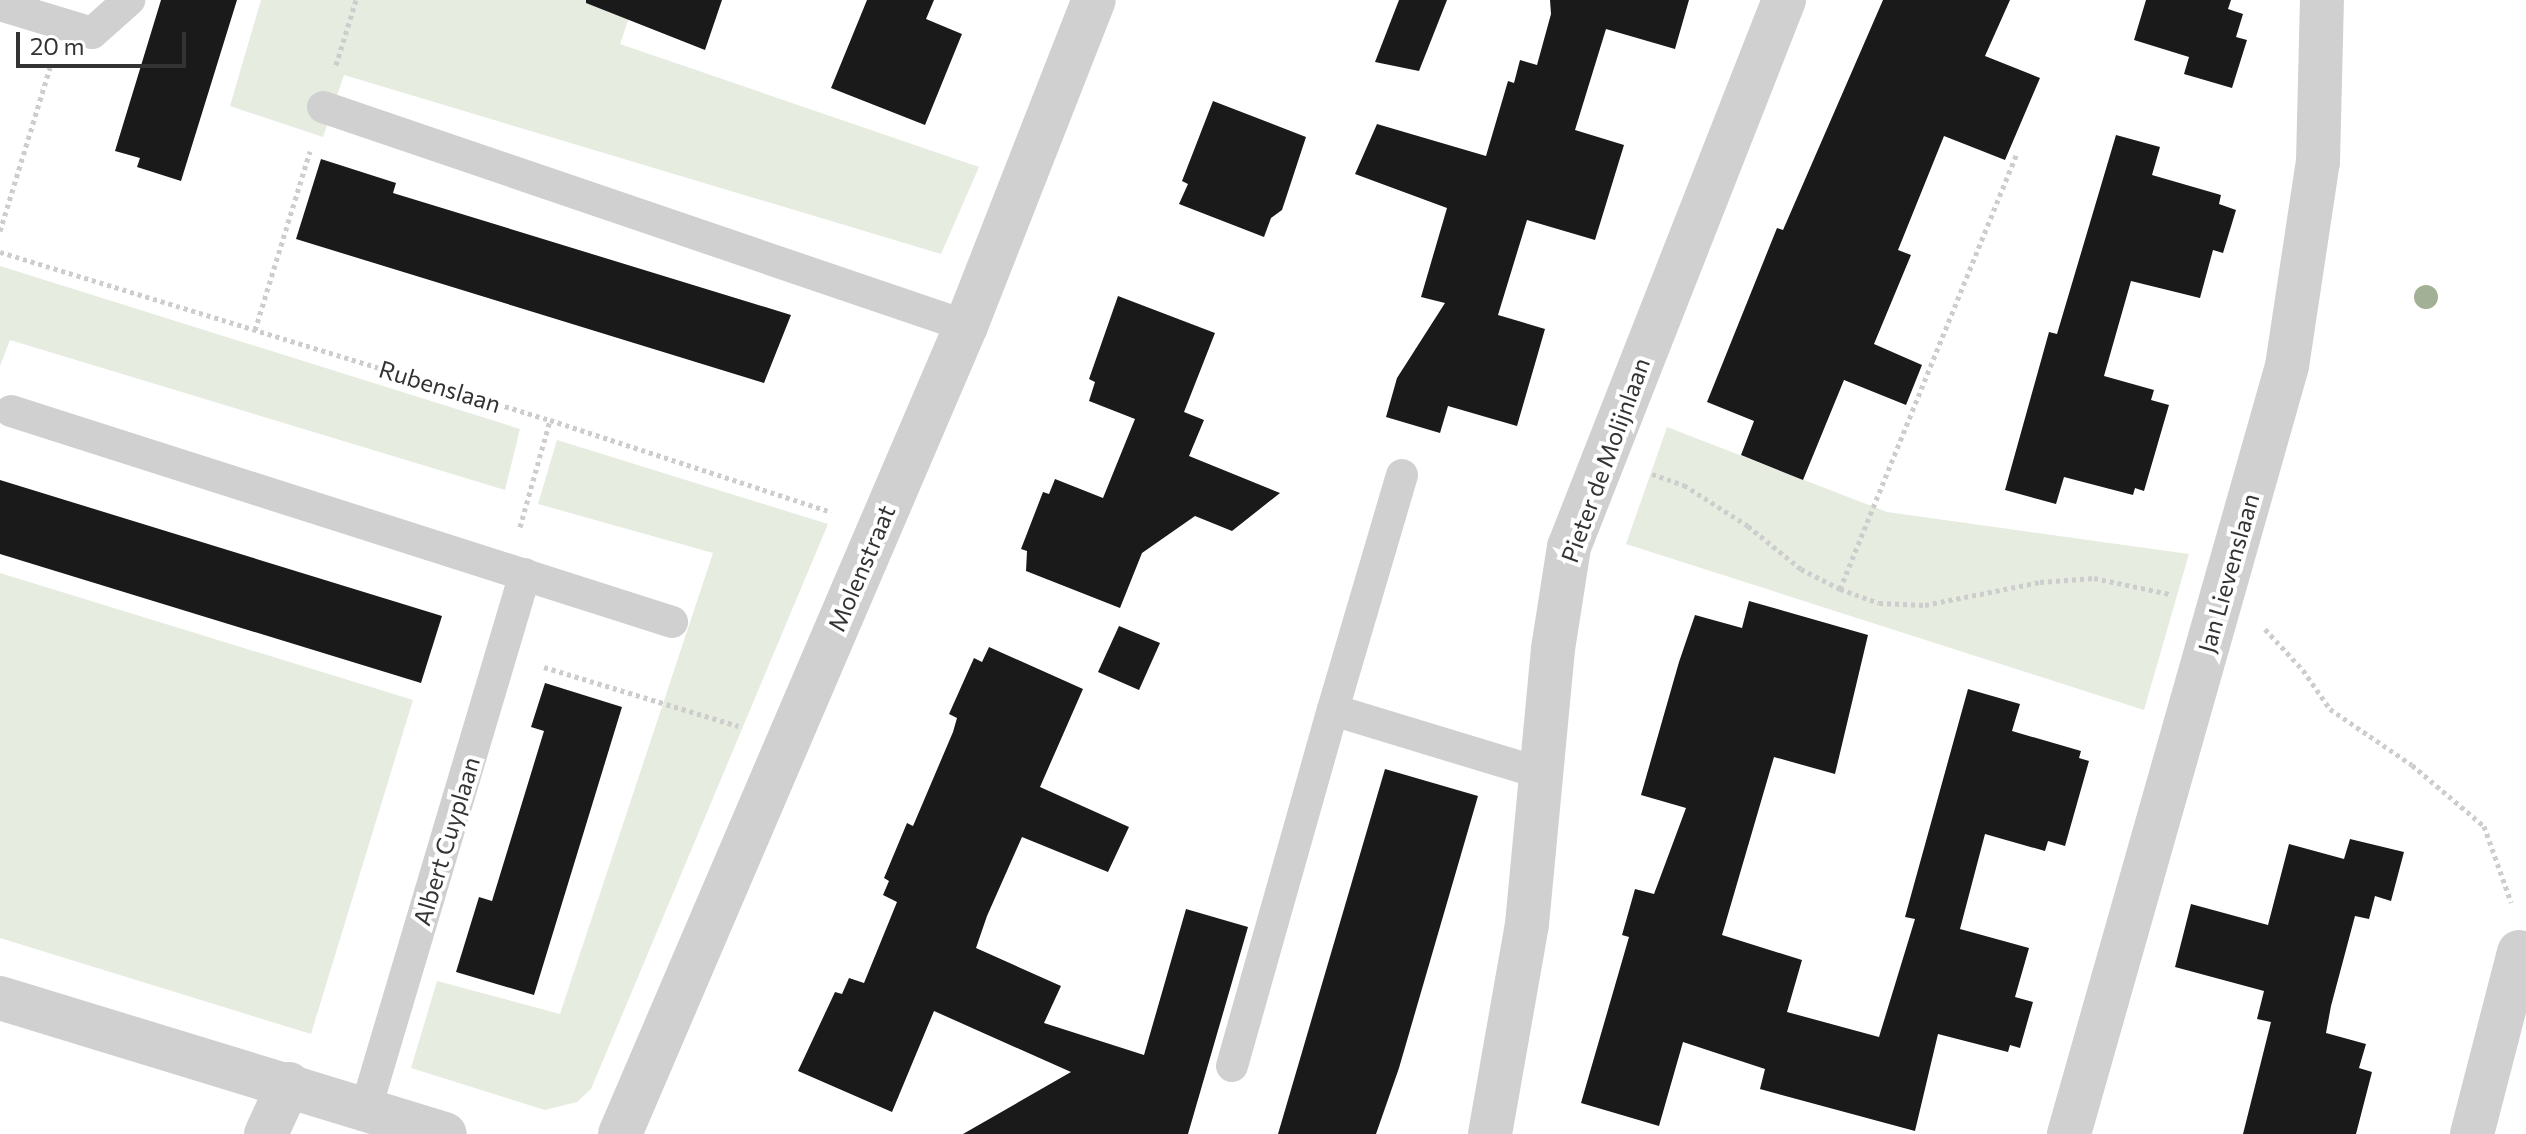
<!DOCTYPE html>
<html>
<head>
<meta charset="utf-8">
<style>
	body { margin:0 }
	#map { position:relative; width:2526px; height:1134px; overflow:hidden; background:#fff; font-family:Commissioner,sans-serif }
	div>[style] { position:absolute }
	.green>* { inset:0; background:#e6ecdf }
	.building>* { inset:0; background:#1a1a1a }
	.path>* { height:5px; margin-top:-2.5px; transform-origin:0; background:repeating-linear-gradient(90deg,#cdcdcd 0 4px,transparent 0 8px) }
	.lane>* { height:32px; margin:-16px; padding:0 16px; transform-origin:16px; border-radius:16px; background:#d0d0d0 }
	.street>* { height:44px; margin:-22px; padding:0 22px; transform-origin:22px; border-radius:22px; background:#d0d0d0 }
	.trees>* { width:24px; height:24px; margin:-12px; border-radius:50%; background:#a2b095 }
	span { translate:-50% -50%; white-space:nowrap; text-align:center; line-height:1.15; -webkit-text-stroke:8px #fff; paint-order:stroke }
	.street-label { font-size:24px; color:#333 }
	.scale { position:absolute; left:16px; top:32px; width:170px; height:36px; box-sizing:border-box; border:4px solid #333; border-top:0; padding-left:10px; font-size:24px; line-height:28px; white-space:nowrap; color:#333; -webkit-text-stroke:6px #fff; paint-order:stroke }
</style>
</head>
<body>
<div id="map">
	<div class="green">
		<div style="clip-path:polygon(261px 0,635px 0,620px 44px,979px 167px,941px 254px,344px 75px,323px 137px,230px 106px)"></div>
		<div style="clip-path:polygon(0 266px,520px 429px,505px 490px,10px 340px,0 366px)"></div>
		<div style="clip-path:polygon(1667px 427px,1887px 512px,2189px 554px,2144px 710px,1626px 544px)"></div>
		<div style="clip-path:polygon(557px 440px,828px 524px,591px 1089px,577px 1102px,545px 1110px,411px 1068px,437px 981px,560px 1014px,713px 553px,538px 504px)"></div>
		<div style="clip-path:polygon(0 573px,413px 700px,311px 1034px,0 938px)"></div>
	</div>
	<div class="building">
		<div style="clip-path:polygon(161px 0,237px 0,181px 181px,137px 167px,140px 158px,115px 151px)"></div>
		<div style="clip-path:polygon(586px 0,722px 0,705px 50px,586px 3px)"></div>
		<div style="clip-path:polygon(867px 0,934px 0,926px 19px,962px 34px,925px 125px,831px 88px)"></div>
		<div style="clip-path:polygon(1399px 0,1447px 0,1419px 71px,1375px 62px)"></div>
		<div style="clip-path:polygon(1550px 0,1689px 0,1675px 49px,1606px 29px,1575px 130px,1624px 145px,1595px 240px,1527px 220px,1498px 315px,1545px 329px,1517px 426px,1448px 406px,1440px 433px,1386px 417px,1397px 378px,1445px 303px,1421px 297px,1447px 208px,1355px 174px,1377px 124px,1486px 156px,1508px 81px,1514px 83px,1520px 60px,1537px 65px,1551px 14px)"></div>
		<div style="clip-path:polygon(1883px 0,2010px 0,1985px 56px,2040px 78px,2005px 160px,1944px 136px,1898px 250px,1911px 255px,1874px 344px,1922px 365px,1906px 405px,1844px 380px,1803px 480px,1741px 455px,1754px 421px,1707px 402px,1777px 228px,1783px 230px)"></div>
		<div style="clip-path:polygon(2146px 0,2231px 0,2228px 9px,2243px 14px,2236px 37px,2247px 40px,2232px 88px,2184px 74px,2189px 57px,2134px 40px)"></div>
		<div style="clip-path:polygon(1213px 101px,1306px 137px,1282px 210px,1271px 218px,1264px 237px,1179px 204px,1188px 184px,1182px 181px)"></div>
		<div style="clip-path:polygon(2116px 135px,2160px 147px,2152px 175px,2221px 195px,2219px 204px,2236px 210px,2223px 253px,2213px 250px,2200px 298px,2131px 281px,2104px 376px,2154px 390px,2151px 400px,2169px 405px,2144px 491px,2135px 488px,2133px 495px,2064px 477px,2056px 504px,2005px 490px,2049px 332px,2057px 334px)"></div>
		<div style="clip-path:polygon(321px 159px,396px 183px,393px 193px,791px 315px,764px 383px,296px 239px)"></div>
		<div style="clip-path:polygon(1118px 296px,1215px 333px,1184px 412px,1204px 420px,1189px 456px,1280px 493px,1232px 531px,1195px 516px,1142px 553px,1120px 608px,1026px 571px,1027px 551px,1021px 549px,1043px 492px,1049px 494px,1055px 479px,1103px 498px,1135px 419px,1089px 401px,1095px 382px,1089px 379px)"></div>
		<div style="clip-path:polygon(0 480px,442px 616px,421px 683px,0 554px)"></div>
		<div style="clip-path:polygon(1749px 601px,1868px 635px,1835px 774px,1774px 757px,1722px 935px,1802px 960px,1787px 1012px,1879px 1037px,1915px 919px,1905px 917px,1968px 689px,2020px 704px,2012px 731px,2081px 751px,2079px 758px,2089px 761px,2065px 846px,2048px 841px,2045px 851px,1985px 834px,1960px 929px,2029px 948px,2015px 997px,2033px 1002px,2020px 1048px,2010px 1045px,2008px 1052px,1938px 1034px,1915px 1131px,1760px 1089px,1765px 1069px,1683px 1042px,1659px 1126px,1581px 1103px,1629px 937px,1622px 935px,1635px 889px,1654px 894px,1686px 808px,1641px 795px,1679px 662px,1695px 615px,1742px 628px)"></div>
		<div style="clip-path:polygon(1119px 626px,1160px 643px,1139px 690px,1098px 672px)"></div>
		<div style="clip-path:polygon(989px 647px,1083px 689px,1040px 787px,1129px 827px,1108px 872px,1022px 837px,987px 916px,976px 948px,1061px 986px,1044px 1023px,1144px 1055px,1186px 909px,1248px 927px,1188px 1134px,963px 1134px,1071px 1072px,934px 1011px,892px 1112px,798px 1071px,835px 992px,842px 994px,849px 978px,864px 983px,897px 902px,883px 895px,889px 881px,884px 878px,907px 823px,913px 826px,953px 732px,957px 718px,949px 714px,974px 658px,982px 662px)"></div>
		<div style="clip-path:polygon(545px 683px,622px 707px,534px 995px,456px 972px,479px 897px,492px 901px,544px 731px,531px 727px)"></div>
		<div style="clip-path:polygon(1385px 769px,1478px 796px,1399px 1068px,1376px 1134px,1278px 1134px)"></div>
		<div style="clip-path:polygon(2350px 839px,2404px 852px,2391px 901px,2375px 896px,2369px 919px,2355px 916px,2331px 1006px,2326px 1033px,2366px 1044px,2359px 1068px,2372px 1072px,2356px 1134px,2243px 1134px,2271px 1022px,2257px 1019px,2264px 991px,2175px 967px,2191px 904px,2268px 925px,2289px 844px,2344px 859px)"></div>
	</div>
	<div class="path">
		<div style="left:336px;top:65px;width:68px;rotate:-72.9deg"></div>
		<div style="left:0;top:231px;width:171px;rotate:-73deg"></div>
		<div style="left:0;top:252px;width:575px;rotate:16.99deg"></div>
		<div style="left:550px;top:420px;width:296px;rotate:18.1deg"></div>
		<div style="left:255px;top:330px;width:187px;rotate:-72.9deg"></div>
		<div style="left:1652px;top:474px;width:34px;rotate:19deg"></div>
		<div style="left:1684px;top:485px;width:76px;rotate:32.6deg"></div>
		<div style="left:1748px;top:526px;width:68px;rotate:39.1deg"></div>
		<div style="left:1801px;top:569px;width:44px;rotate:27.1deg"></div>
		<div style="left:1840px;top:589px;width:41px;rotate:19.7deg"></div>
		<div style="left:1879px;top:603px;width:46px;rotate:2.5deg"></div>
		<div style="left:1925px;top:605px;width:117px;rotate:-11.3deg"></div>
		<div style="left:2040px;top:582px;width:54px;rotate:-4.2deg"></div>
		<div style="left:2094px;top:578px;width:78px;rotate:11.9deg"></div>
		<div style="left:520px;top:527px;width:111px;rotate:-74.3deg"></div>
		<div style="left:1840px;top:589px;width:470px;rotate:-67.9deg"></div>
		<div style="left:2265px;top:629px;width:56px;rotate:47.2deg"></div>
		<div style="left:2303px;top:670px;width:47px;rotate:55.3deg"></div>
		<div style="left:2330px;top:709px;width:99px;rotate:34.3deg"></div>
		<div style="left:2412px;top:765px;width:94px;rotate:40.3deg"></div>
		<div style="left:2484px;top:826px;width:81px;rotate:70.4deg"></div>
		<div style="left:544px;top:667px;width:203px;rotate:16.9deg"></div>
	</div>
	<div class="lane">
		<div style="left:0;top:5px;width:96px;rotate:16.9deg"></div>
		<div style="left:92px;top:33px;width:50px;rotate:-41.7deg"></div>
		<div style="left:323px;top:107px;width:679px;rotate:18.81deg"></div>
		<div style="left:11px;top:411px;width:694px;rotate:17.7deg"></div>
		<div style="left:1402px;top:475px;width:245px;rotate:106.4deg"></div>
		<div style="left:1333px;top:710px;width:220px;rotate:16.9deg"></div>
		<div style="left:1232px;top:1066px;width:370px;rotate:-74.2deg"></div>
		<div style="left:366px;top:1108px;width:557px;rotate:-73.42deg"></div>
	</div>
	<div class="street">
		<div style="left:0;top:998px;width:465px;rotate:17deg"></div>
		<div style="left:266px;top:1134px;width:55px;rotate:-65.3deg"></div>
		<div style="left:620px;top:1134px;width:879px;rotate:-66.82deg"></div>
		<div style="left:966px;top:326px;width:350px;rotate:-68.6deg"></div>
		<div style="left:1490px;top:1134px;width:213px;rotate:-80deg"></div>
		<div style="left:1527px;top:924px;width:276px;rotate:-84.6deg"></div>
		<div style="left:1553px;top:649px;width:103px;rotate:-81.1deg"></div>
		<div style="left:1569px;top:547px;width:588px;rotate:-68.54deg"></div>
		<div style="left:2069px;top:1134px;width:798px;rotate:-74.15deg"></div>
		<div style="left:2287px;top:366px;width:206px;rotate:-81.4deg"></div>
		<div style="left:2318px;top:162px;width:162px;rotate:-88.6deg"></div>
		<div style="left:2472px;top:1134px;width:188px;rotate:-75.5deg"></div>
	</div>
	<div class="trees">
		<div style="left:2426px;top:297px"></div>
	</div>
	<div class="street-label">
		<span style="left:440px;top:386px;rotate:17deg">Rubenslaan</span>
		<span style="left:1605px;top:460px;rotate:-70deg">Pieter de Molijnlaan</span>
		<span style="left:861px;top:568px;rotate:-67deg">Molenstraat</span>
		<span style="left:2228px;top:573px;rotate:-74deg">Jan Lievenslaan</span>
		<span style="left:446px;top:841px;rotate:-73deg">Albert Cuyplaan</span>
	</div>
	<div class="scale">20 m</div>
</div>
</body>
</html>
